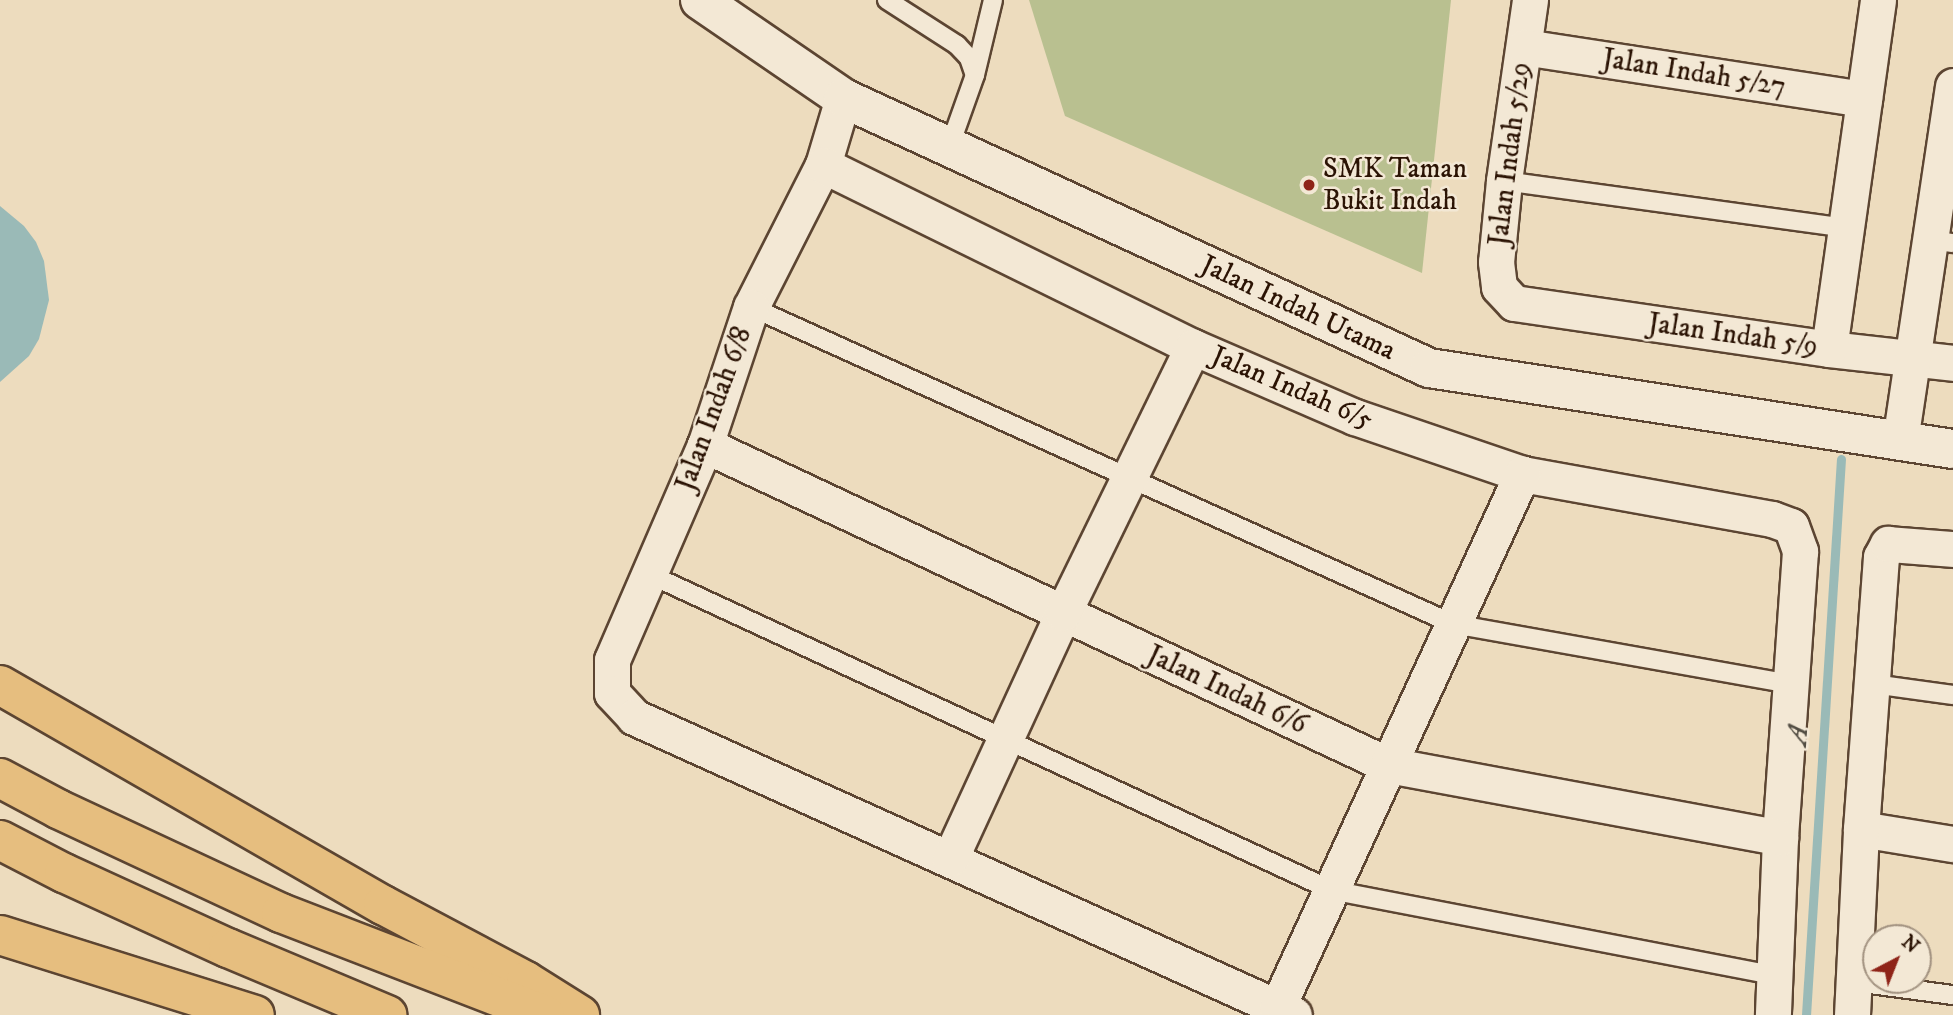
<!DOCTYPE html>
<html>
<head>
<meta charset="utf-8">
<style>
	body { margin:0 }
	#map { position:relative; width:1953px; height:1015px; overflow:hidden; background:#eddcbe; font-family:"IM FELL DW Pica",serif }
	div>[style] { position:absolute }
	.green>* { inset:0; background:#b9c090 }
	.water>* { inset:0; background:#9abab7 }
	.stream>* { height:9px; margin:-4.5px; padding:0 4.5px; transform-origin:4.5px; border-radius:4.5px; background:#9abab7 }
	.roads { filter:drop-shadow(2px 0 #5c4532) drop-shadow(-2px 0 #5c4532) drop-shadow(0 2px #5c4532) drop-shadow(0 -2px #5c4532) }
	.lane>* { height:18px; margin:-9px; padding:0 9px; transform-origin:9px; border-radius:9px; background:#f3e8d5 }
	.street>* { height:35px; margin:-17.5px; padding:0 17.5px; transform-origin:17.5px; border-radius:17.5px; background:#f3e8d5 }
	.secondary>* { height:38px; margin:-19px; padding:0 19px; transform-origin:19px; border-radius:19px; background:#f3e8d5 }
	.highway>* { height:38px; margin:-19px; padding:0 19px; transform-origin:19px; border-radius:19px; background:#e6be7f }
	.dots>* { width:19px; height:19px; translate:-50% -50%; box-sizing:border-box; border:4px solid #f3e8d5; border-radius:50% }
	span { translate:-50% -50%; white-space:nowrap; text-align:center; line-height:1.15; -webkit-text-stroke:5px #f3e8d5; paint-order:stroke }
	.street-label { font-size:28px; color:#2b1304 }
	.poi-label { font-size:28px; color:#2b1304 }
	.left { translate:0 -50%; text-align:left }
	.water-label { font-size:30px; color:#524d43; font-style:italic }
	.north { position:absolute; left:1862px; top:924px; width:70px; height:70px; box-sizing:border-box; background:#f3e8d5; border:2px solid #a39381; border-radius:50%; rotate:42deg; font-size:19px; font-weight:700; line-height:28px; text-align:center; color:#2b1304 }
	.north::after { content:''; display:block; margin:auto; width:24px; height:32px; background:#8f2418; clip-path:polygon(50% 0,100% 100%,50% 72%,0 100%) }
</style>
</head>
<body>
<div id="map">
	<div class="green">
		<div style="clip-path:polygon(1029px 0,1451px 0,1422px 273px,1065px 116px)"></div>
	</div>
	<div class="water">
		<div style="clip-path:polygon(0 206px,24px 226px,36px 242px,44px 261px,49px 300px,39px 339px,29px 356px,0 382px)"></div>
	</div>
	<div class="stream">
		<div style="left:1806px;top:1015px;width:557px;rotate:-86.4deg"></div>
	</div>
	<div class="roads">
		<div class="lane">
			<div style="left:887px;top:0;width:83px;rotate:32.7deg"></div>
			<div style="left:957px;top:45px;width:18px;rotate:47deg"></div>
			<div style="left:969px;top:58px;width:18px;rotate:71deg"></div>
			<div style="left:975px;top:75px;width:77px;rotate:109.6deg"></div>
			<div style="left:975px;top:75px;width:77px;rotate:-76.5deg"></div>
			<div style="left:1504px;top:181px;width:345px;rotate:7.8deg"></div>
			<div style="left:1931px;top:240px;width:22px;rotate:8deg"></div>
			<div style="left:751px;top:307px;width:770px;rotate:24.3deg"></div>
			<div style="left:1453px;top:624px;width:343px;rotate:10.1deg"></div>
			<div style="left:649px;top:574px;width:752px;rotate:24.86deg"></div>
			<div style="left:1331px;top:890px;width:451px;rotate:10.9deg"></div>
			<div style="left:1873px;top:684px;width:81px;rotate:7.8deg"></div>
			<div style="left:1855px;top:982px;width:99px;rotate:7.6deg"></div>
		</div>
		<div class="street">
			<div style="left:1530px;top:0;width:183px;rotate:98.2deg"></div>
			<div style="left:1504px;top:181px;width:81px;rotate:95.6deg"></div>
			<div style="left:1496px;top:262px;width:25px;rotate:83deg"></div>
			<div style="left:1499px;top:287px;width:22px;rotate:47deg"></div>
			<div style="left:1514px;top:303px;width:318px;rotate:8.3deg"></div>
			<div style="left:1829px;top:349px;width:125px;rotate:6.4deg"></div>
			<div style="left:1524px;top:47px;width:344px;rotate:8.7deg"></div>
			<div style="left:843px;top:98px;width:70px;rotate:106.6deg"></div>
			<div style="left:823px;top:165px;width:159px;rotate:116.9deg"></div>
			<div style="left:751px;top:307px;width:145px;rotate:108.4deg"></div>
			<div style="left:705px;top:445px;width:234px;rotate:113.4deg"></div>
			<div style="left:612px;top:660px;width:33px;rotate:90deg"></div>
			<div style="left:612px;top:693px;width:33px;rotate:47deg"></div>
			<div style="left:634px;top:717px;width:724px;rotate:24.3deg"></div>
			<div style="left:823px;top:165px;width:412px;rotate:26.2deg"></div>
			<div style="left:1193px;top:347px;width:176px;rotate:23.4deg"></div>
			<div style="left:1355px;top:417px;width:176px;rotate:18.8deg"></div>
			<div style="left:1522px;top:474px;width:254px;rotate:10.2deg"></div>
			<div style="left:1772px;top:519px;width:20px;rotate:20deg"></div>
			<div style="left:1791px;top:526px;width:27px;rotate:70deg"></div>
			<div style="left:1800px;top:551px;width:288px;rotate:94deg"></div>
			<div style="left:1780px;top:838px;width:177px;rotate:92.3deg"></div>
			<div style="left:1829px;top:349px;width:352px;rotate:-82deg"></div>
			<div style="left:1900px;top:441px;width:359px;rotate:-81.5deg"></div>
			<div style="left:705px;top:445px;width:754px;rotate:25.1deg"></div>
			<div style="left:1388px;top:765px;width:399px;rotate:10.5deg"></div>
			<div style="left:1861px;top:829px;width:93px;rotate:9.3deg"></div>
			<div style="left:950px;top:859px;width:271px;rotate:-65.3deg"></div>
			<div style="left:1063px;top:613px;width:296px;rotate:-64deg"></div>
			<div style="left:1277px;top:1008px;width:588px;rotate:-65.35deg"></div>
			<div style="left:1852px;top:1015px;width:186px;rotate:-87.2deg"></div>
			<div style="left:1861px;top:829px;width:273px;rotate:-85.8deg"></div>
			<div style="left:1881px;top:557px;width:15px;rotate:-62deg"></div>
			<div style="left:1888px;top:544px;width:65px;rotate:4.4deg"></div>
		</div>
		<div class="secondary">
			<div style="left:700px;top:0;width:173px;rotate:34.4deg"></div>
			<div style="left:843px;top:98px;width:645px;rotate:24.74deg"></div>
			<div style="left:1429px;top:368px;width:530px;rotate:8.79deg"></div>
		</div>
		<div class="highway">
			<div style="left:0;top:685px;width:442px;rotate:29.9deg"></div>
			<div style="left:383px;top:905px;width:162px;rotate:28deg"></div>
			<div style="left:526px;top:981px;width:64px;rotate:32.2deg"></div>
			<div style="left:0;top:778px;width:66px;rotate:28.1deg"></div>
			<div style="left:58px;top:809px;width:246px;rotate:25deg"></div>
			<div style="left:281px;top:913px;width:283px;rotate:21.1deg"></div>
			<div style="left:0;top:840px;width:72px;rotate:27.3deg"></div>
			<div style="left:64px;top:873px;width:180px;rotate:24.6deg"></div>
			<div style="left:228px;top:948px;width:173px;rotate:22.8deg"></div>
			<div style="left:0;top:935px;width:267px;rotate:17.4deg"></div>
		</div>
	</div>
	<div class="dots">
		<div style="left:1309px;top:185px;background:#8f2418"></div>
	</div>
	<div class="street-label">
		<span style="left:1694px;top:73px;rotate:9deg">Jalan Indah 5/27</span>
		<span style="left:1510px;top:154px;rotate:-83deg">Jalan Indah 5/29</span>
		<span style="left:1298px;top:308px;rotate:25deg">Jalan Indah Utama</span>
		<span style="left:1733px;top:335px;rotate:8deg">Jalan Indah 5/9</span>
		<span style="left:1292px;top:388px;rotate:23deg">Jalan Indah 6/5</span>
		<span style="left:714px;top:409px;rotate:-70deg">Jalan Indah 6/8</span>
		<span style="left:1227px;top:690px;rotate:25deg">Jalan Indah 6/6</span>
	</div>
	<div class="poi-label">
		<span class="left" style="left:1323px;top:185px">SMK Taman<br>Bukit Indah</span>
	</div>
	<div class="water-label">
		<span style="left:1799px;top:735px;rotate:-86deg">A</span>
	</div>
	<div class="north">N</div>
</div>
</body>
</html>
